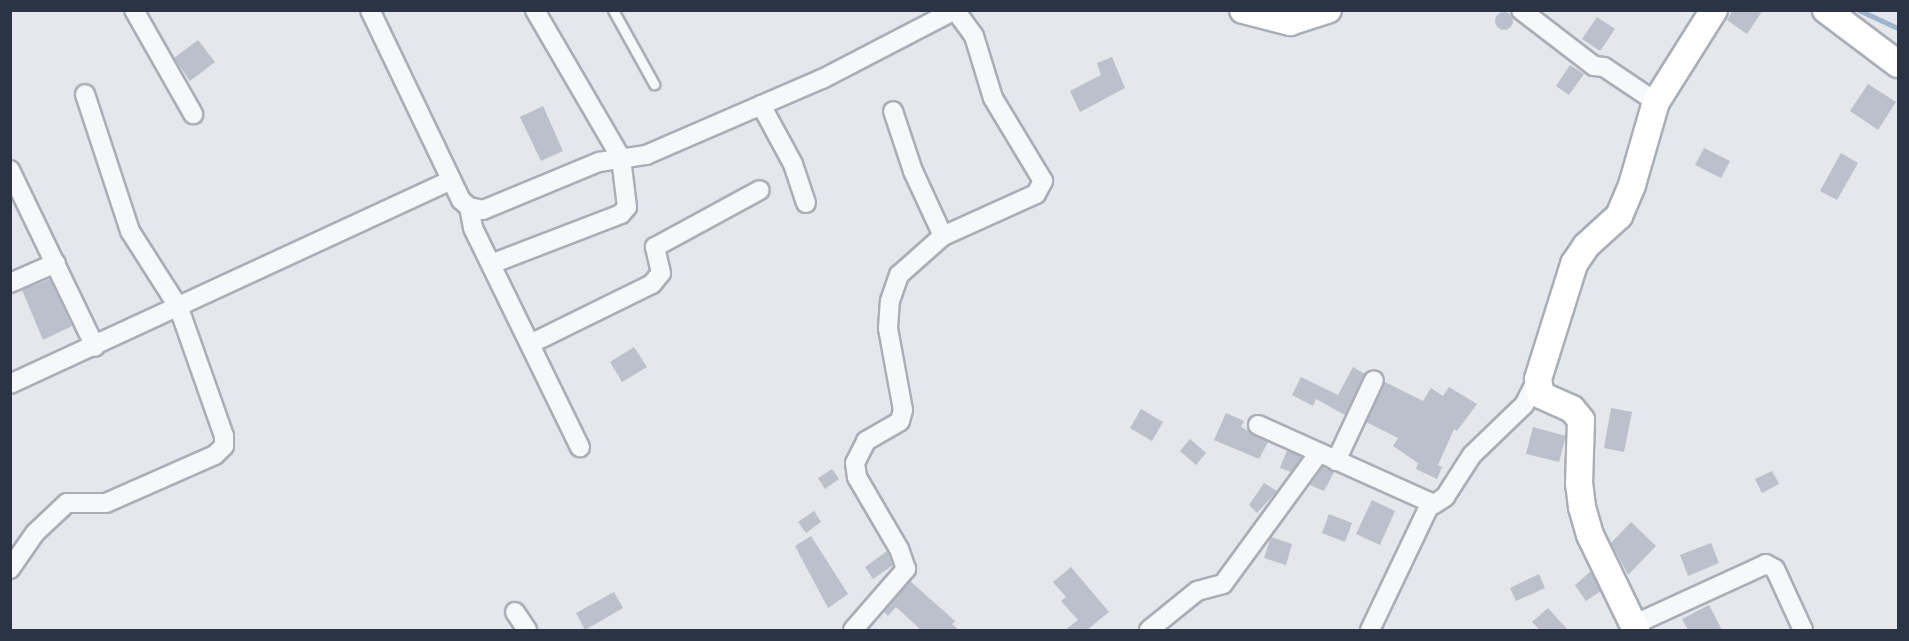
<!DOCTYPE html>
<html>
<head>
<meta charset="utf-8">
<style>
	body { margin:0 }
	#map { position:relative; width:1909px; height:641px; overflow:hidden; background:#e4e7ec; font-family:Raleway,sans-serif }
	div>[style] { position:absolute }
	.stream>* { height:4.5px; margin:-2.25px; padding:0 2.25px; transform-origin:2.25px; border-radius:2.25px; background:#9fb4cc }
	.building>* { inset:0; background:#bbc0ca }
	.round { border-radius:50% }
	.roads { filter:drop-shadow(2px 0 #a9aeb7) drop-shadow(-2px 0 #a9aeb7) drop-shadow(0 2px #a9aeb7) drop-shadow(0 -2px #a9aeb7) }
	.lane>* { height:9px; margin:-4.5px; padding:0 4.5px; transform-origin:4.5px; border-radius:4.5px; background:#f7f8fa }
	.street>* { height:18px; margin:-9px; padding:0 9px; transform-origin:9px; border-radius:9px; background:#f7f8fa }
	.secondary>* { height:26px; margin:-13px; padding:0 13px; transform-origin:13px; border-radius:13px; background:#fff }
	span { translate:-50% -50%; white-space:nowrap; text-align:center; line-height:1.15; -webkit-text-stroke:4.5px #f4f6f9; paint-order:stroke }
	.frame { position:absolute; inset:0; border:12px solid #2b3445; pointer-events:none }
</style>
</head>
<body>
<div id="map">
	<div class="stream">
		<div style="left:1859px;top:10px;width:43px;rotate:24.8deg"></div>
	</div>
	<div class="building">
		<div style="clip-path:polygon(1733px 10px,1763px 10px,1747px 34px,1727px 20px)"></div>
		<div class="round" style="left:1495px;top:12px;width:18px;height:18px"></div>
		<div style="clip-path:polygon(1597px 17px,1615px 29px,1600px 51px,1582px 39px)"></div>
		<div style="clip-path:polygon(198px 40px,215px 62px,190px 81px,174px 58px)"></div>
		<div style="clip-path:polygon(1112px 57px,1125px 88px,1080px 112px,1070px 91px,1101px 75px,1097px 63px)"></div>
		<div style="clip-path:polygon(1570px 65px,1584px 74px,1569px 95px,1556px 86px)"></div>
		<div style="clip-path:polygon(1868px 84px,1896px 102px,1878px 130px,1850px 111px)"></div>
		<div style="clip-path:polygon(543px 106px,563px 151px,541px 161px,520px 117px)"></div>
		<div style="clip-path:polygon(1704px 148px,1730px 161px,1721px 178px,1695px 165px)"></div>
		<div style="clip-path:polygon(1841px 153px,1858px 163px,1837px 200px,1820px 191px)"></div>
		<div style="clip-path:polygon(50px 279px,72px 326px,43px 340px,22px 290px)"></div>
		<div style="clip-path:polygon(634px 347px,647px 367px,622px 382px,610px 362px)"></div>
		<div style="clip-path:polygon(1353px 367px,1365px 374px,1345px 415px,1316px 399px,1313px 406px,1292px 395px,1301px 377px,1338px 395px)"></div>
		<div style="clip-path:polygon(1385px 382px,1423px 401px,1431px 388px,1443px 396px,1449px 387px,1477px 404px,1457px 431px,1454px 429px,1438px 465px,1442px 467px,1437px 479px,1416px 469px,1418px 463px,1393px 446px,1398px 438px,1366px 422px)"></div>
		<div style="clip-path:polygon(1611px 408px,1632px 412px,1624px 452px,1604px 448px)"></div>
		<div style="clip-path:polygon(1141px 409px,1163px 422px,1152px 441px,1130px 428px)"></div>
		<div style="clip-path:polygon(1226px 413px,1244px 421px,1241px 427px,1268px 442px,1259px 459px,1214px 440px)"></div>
		<div style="clip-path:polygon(1533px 427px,1566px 436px,1559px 462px,1526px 454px)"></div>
		<div style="clip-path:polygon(1190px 439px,1206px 453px,1196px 465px,1180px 451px)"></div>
		<div style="clip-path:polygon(1287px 450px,1302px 457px,1291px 472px,1280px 468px)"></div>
		<div style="clip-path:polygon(1323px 467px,1334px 472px,1324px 491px,1310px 485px)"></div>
		<div style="clip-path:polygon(832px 469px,839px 479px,825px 489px,818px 478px)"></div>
		<div style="clip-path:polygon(1772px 471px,1779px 484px,1762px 493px,1755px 479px)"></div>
		<div style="clip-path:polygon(1264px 483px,1277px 491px,1257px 513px,1249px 505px)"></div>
		<div style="clip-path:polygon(1372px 500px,1395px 511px,1380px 545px,1356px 534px)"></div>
		<div style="clip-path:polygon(814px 511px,821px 522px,806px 533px,798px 522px)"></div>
		<div style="clip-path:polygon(1329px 514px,1352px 523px,1345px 542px,1322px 533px)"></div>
		<div style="clip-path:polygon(1631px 522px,1656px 546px,1628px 575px,1611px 543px)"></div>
		<div style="clip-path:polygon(811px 536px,848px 594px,828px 608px,795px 546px)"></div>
		<div style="clip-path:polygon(1271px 537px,1292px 544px,1286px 565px,1264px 558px)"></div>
		<div style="clip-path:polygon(1711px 543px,1719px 563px,1688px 576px,1680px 555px)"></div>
		<div style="clip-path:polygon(887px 551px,893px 565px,873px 579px,865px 567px)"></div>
		<div style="clip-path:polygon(1071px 567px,1109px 612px,1087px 630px,1065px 630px,1078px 620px,1061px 601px,1066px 597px,1053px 582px)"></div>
		<div style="clip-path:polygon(1591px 571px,1601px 591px,1586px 601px,1575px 585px)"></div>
		<div style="clip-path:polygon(1539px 574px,1545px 588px,1516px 601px,1510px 588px)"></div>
		<div style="clip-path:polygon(910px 581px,955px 621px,952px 624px,959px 630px,921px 630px,896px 607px,888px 616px,884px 612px)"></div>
		<div style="clip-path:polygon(614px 592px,623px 608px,585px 630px,576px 613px)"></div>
		<div style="clip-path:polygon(1709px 605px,1722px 630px,1688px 630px,1682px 619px)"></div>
		<div style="clip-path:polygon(1548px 608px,1568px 630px,1540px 630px,1532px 622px)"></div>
	</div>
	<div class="roads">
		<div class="lane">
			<div style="left:613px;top:10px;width:85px;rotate:61deg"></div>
		</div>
		<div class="street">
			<div style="left:134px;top:10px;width:120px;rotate:60.4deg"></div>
			<div style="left:370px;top:10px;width:211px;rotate:64.4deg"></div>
			<div style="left:461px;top:200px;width:11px;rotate:41deg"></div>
			<div style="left:469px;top:207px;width:14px;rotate:12deg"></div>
			<div style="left:483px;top:210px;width:126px;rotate:-22.5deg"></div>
			<div style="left:599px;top:162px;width:48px;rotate:-8.5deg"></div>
			<div style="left:646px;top:155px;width:192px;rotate:-23.4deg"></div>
			<div style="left:822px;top:79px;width:150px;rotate:-27.4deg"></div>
			<div style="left:1521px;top:10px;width:92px;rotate:37.5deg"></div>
			<div style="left:1594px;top:66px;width:10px;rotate:6deg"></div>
			<div style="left:1604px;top:67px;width:63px;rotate:33.9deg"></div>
			<div style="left:761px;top:105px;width:67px;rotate:61.5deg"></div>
			<div style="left:793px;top:164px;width:41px;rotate:71.6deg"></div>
			<div style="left:10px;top:170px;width:196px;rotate:64.3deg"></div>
			<div style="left:469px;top:207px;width:21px;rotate:79deg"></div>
			<div style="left:473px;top:228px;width:244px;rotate:64deg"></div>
			<div style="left:943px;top:236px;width:102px;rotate:-24.3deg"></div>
			<div style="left:1036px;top:194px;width:15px;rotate:-62deg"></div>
			<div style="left:1043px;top:181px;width:97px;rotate:-121.1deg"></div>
			<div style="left:993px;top:98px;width:65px;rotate:-107deg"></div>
			<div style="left:974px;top:36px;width:32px;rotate:-126deg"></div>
			<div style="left:491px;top:264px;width:139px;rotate:-21deg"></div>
			<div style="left:621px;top:214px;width:9px;rotate:-49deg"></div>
			<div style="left:627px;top:207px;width:49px;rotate:-97deg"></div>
			<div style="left:621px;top:158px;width:171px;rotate:-120.2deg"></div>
			<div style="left:10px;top:283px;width:50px;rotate:-23.5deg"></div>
			<div style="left:530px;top:344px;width:136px;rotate:-26.2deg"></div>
			<div style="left:652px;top:284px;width:14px;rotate:-51deg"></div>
			<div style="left:661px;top:273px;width:27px;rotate:-103deg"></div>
			<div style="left:655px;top:247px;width:119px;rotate:-28.5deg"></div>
			<div style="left:10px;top:384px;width:486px;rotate:-24.8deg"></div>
			<div style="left:1258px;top:425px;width:193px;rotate:24.2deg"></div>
			<div style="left:1434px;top:504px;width:13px;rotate:-32deg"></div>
			<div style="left:1445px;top:497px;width:50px;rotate:-57.3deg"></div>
			<div style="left:1472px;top:455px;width:72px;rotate:-43.9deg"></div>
			<div style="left:1524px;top:405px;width:33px;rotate:-63deg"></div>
			<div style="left:1336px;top:461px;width:89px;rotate:-64.9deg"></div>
			<div style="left:10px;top:569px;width:44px;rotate:-55.2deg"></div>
			<div style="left:35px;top:533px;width:44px;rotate:-43.2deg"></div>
			<div style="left:67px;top:503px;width:39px"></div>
			<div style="left:106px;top:503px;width:119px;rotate:-23.8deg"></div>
			<div style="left:215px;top:455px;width:13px;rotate:-45deg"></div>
			<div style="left:224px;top:446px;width:10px;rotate:-90deg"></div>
			<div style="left:224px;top:436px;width:136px;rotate:-109.4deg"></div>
			<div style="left:179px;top:308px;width:91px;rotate:-122.5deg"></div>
			<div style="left:130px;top:231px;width:144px;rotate:-108.2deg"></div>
			<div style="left:515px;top:612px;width:22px;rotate:56deg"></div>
			<div style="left:1633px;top:625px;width:146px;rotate:-24.6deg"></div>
			<div style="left:1766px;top:564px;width:10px;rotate:29deg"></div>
			<div style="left:1775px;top:569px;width:67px;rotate:65.3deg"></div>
			<div style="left:853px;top:630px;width:81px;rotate:-49deg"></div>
			<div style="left:906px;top:569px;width:21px;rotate:-109deg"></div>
			<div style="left:899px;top:549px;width:83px;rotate:-120.3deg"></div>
			<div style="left:857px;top:477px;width:14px;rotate:-98deg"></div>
			<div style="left:855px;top:463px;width:25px;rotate:-63deg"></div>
			<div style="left:866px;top:441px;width:39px;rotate:-30deg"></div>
			<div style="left:900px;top:421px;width:11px;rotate:-75deg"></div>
			<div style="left:903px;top:410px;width:83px;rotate:-100.4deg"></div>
			<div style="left:888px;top:328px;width:27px;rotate:-86deg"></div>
			<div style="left:890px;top:301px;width:28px;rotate:-71deg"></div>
			<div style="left:899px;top:275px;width:59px;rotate:-41.6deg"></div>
			<div style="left:943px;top:236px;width:72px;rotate:-114.8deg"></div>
			<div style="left:913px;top:171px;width:63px;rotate:-108.4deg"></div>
			<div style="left:1149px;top:630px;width:62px;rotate:-39.1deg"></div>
			<div style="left:1197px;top:591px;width:27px;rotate:-15deg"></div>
			<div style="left:1223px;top:584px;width:162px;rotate:-53.8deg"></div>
			<div style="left:1370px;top:630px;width:140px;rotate:-64.5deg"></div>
		</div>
		<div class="secondary">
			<div style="left:1243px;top:10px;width:49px;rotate:14.3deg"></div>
			<div style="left:1290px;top:22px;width:40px;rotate:-18deg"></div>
			<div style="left:1826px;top:10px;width:90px;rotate:36.9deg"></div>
			<div style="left:1636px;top:630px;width:106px;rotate:-115.8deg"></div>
			<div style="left:1590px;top:535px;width:29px;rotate:-106deg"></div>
			<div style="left:1582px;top:507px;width:23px;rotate:-97deg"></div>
			<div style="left:1579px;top:484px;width:64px;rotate:-88.2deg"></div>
			<div style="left:1581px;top:420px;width:14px;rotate:-129deg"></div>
			<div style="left:1572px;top:409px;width:34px;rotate:-156deg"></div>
			<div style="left:1541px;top:395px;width:16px;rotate:-101deg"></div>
			<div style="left:1538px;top:379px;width:121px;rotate:-72.6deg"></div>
			<div style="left:1574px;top:264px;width:22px;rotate:-56deg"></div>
			<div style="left:1586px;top:246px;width:45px;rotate:-42.3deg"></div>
			<div style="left:1619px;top:216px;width:34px;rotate:-67deg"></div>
			<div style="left:1632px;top:185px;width:86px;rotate:-73.9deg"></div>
			<div style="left:1656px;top:102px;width:109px;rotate:-57.8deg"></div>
		</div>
	</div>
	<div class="frame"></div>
</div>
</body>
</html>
